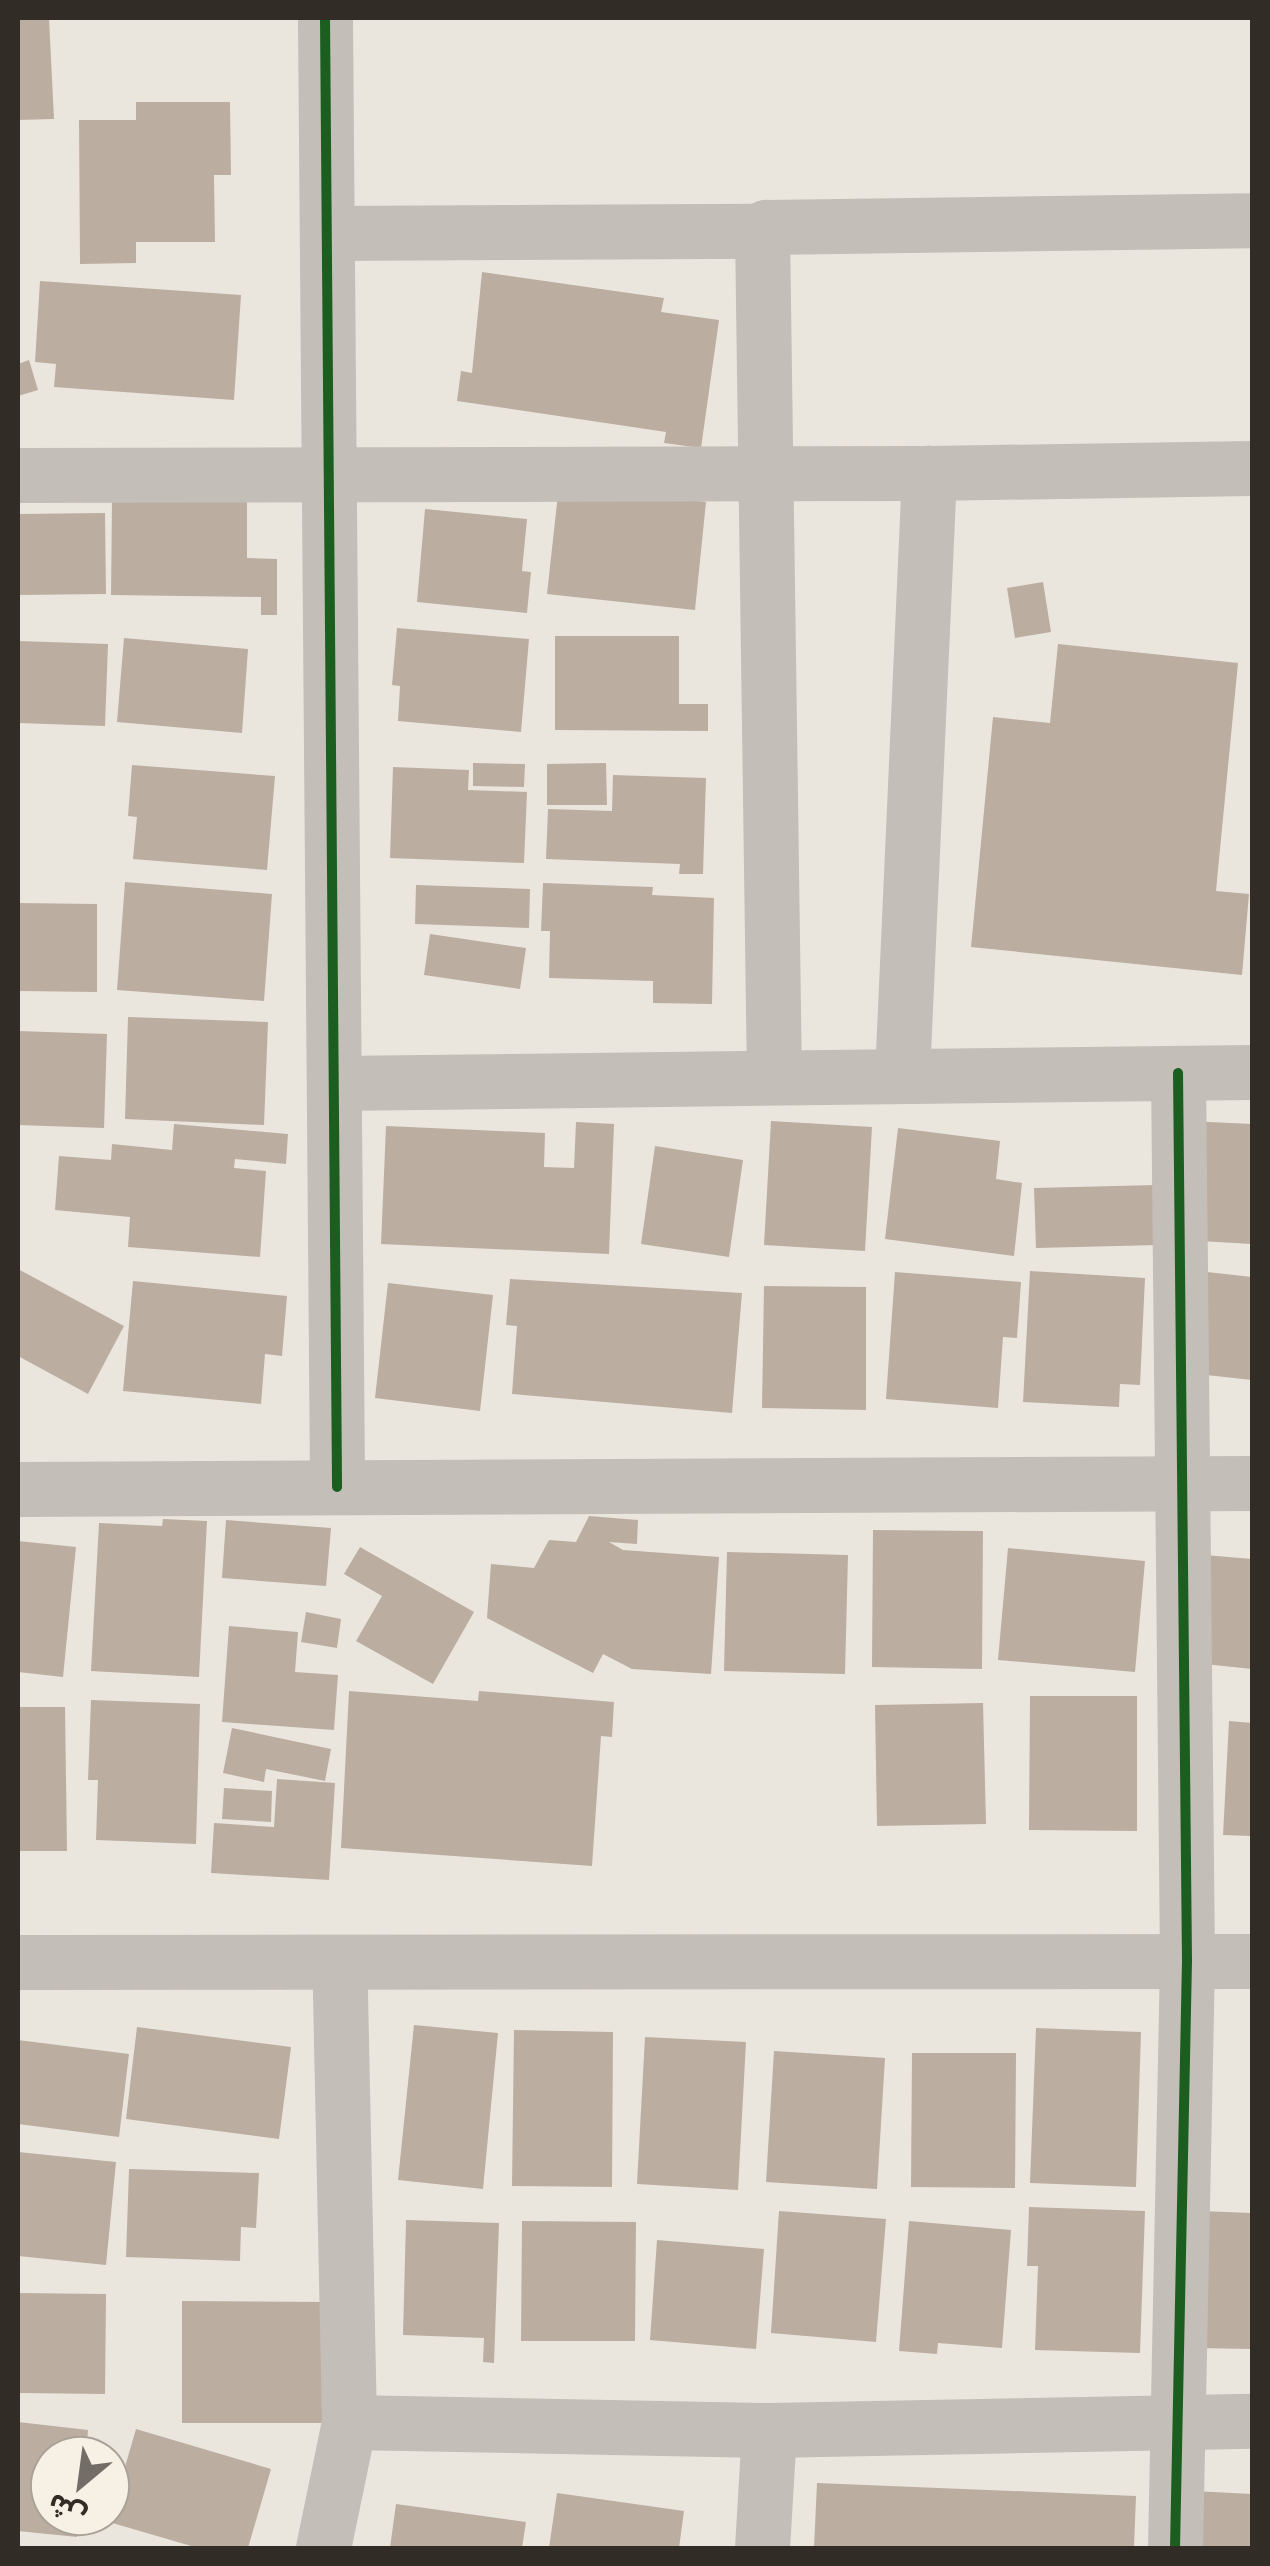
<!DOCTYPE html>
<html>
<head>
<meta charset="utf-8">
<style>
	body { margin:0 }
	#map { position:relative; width:1270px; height:2566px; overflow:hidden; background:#eae6de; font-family:"Asap Condensed","Noto Sans Arabic",sans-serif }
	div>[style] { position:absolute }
	.building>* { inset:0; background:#bcada1 }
	.minor>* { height:55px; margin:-27.5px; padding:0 27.5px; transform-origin:27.5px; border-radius:27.5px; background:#c3beb7 }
	.cycleway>* { height:10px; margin:-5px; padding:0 5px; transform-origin:5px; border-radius:5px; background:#1b5e20 }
	span { translate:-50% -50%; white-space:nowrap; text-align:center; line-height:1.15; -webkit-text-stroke:8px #f7f1e5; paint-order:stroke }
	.frame { position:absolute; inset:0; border:20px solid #322c26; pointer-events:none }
	.north { position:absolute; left:30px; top:2436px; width:100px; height:100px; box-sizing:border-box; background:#f7f1e5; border:2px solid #a8a299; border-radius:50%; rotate:209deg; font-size:28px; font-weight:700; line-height:40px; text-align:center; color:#322c26 }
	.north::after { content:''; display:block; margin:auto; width:35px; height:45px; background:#726d66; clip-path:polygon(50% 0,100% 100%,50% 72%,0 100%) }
</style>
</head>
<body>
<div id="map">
	<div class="building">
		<div style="clip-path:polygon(18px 18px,49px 18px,54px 119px,18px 120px)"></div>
		<div style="clip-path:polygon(136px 102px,230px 102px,231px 175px,214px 175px,215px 242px,136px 242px,136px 263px,80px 264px,79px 120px,136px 120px)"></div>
		<div style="clip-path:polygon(482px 272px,664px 298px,661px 312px,719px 320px,701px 448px,664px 443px,666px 432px,457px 401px,461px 371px,472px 373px)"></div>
		<div style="clip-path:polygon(40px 281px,241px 295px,234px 400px,54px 387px,56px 364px,35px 362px)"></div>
		<div style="clip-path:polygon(29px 360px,38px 390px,18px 396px,18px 364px)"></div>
		<div style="clip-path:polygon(559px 485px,706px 502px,695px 610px,547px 594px)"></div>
		<div style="clip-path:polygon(112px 499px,247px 501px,247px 558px,277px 559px,277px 615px,261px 615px,261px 597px,111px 595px)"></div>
		<div style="clip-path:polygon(425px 509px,527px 519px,522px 571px,531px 572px,527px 613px,417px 602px)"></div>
		<div style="clip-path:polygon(105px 513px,106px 594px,18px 595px,18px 514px)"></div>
		<div style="clip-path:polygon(1043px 582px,1051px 632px,1015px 638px,1007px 588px)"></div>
		<div style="clip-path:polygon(397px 628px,529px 639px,521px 732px,398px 721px,400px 686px,392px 685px)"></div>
		<div style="clip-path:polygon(555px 636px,679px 636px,679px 704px,708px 704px,708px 731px,555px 730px)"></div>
		<div style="clip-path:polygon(124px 638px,248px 649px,242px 733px,117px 722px)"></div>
		<div style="clip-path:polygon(18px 641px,108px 644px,105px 726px,18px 723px)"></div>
		<div style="clip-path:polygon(1058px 644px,1238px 663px,1216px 891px,1249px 894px,1242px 975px,971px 947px,993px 717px,1050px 723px)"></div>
		<div style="clip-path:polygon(473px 763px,525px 764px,524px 787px,473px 786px)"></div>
		<div style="clip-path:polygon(606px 763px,607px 805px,547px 805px,547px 764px)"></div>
		<div style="clip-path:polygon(132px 765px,275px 776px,267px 870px,133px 859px,137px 817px,128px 816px)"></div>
		<div style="clip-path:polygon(393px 767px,469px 770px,468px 790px,527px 792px,524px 863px,390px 858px)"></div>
		<div style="clip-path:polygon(613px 775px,706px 778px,703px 874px,679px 874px,680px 864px,546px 859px,548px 809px,612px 811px)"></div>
		<div style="clip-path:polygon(125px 882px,272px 894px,264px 1001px,117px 990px)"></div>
		<div style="clip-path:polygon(543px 883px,653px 887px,652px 895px,714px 898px,712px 1004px,653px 1003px,653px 981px,549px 978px,550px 931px,541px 931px)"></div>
		<div style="clip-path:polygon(416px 885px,530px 889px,529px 928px,415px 924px)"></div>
		<div style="clip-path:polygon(18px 903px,97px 904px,97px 992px,18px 991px)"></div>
		<div style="clip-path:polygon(430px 934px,526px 948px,520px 989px,424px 975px)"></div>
		<div style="clip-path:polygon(128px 1017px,268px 1022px,264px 1125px,125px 1119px)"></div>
		<div style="clip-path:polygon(18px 1031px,107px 1034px,104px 1128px,18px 1125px)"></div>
		<div style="clip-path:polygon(771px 1121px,872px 1127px,865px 1251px,764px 1245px)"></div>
		<div style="clip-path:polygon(1188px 1121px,1252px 1124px,1252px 1244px,1182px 1240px)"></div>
		<div style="clip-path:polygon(576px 1122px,614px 1124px,609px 1254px,381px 1244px,386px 1126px,545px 1133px,544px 1167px,574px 1168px)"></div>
		<div style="clip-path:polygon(174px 1124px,288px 1134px,286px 1164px,235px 1159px,234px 1168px,266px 1171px,260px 1257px,128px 1247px,130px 1217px,55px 1210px,59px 1156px,111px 1160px,112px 1144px,172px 1150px)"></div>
		<div style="clip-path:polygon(898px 1128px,1000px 1141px,996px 1179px,1022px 1183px,1014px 1256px,885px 1239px)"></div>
		<div style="clip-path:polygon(655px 1146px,743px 1160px,729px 1257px,641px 1244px)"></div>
		<div style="clip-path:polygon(1156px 1185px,1158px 1245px,1036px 1248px,1034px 1188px)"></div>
		<div style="clip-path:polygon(18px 1269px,124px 1326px,88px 1394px,18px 1356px)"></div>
		<div style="clip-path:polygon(1030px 1271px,1145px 1278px,1140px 1385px,1120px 1384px,1119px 1407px,1023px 1402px)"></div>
		<div style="clip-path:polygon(895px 1272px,1021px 1282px,1017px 1338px,1003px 1337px,998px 1408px,886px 1399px)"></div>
		<div style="clip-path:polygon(1207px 1272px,1252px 1277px,1252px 1380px,1197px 1374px)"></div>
		<div style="clip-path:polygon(510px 1279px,742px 1293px,732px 1413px,512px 1394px,517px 1326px,506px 1325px)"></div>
		<div style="clip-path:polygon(133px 1281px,287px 1296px,282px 1356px,265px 1354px,261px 1404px,123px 1391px)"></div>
		<div style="clip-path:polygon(388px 1283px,493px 1295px,480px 1411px,375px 1398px)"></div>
		<div style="clip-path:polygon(764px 1286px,866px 1287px,866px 1410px,762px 1408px)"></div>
		<div style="clip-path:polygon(589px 1516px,638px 1520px,637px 1544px,609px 1542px,623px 1550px,719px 1557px,711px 1674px,632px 1669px,603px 1654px,593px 1673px,487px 1618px,491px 1564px,534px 1568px,549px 1540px,576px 1542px)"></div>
		<div style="clip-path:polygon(163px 1519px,207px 1521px,199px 1677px,91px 1671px,99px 1523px,162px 1526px)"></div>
		<div style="clip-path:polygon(226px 1520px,331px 1528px,326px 1586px,222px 1578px)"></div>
		<div style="clip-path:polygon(873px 1530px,983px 1531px,982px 1669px,872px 1667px)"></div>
		<div style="clip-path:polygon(18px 1541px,76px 1547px,63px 1677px,18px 1672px)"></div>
		<div style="clip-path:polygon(360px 1547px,474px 1612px,433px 1684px,356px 1641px,382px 1596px,344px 1574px)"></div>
		<div style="clip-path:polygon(1008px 1548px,1145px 1561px,1135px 1672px,998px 1660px)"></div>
		<div style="clip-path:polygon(727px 1552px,848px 1555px,845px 1674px,724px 1671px)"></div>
		<div style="clip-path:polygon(1205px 1555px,1252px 1559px,1252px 1669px,1195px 1663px)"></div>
		<div style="clip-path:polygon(306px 1612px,341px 1619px,337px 1648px,301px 1642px)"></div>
		<div style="clip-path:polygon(229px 1626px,298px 1632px,295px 1672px,338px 1675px,334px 1730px,222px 1722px)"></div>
		<div style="clip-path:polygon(349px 1691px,478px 1701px,479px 1691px,614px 1702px,612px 1737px,601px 1736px,592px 1866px,341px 1848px)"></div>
		<div style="clip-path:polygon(1030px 1696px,1137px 1696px,1137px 1831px,1029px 1830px)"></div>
		<div style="clip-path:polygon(91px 1700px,200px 1704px,196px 1844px,96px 1840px,98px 1780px,88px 1780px)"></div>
		<div style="clip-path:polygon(983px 1703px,986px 1824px,877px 1826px,875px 1705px)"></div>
		<div style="clip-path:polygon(18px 1707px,65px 1707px,67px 1851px,18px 1851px)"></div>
		<div style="clip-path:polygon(1229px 1721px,1252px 1723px,1252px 1836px,1223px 1835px)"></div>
		<div style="clip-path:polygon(232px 1728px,331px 1749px,325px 1781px,266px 1769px,264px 1782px,223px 1773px)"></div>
		<div style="clip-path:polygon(277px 1779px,335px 1783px,329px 1880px,211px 1873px,214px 1823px,274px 1827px)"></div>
		<div style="clip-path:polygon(224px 1788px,272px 1791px,271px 1822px,222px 1819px)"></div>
		<div style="clip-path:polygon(414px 2025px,498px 2033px,483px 2189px,398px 2180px)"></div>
		<div style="clip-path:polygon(137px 2027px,291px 2047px,279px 2139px,126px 2119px)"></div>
		<div style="clip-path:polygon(1036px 2028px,1141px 2032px,1136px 2187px,1030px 2183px)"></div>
		<div style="clip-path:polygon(514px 2030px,613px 2032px,612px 2187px,512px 2186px)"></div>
		<div style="clip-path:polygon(645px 2037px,746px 2042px,738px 2190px,637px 2184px)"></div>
		<div style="clip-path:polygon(18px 2040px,129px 2054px,119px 2137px,18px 2124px)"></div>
		<div style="clip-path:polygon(774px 2051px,885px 2058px,877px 2189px,766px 2182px)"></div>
		<div style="clip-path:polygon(912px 2053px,1016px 2053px,1015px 2188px,911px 2187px)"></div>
		<div style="clip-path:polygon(18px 2152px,116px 2162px,106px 2265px,18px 2256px)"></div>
		<div style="clip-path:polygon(129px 2169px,259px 2173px,256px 2228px,241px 2227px,240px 2261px,126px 2257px)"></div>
		<div style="clip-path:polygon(1029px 2207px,1145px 2211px,1140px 2353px,1035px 2350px,1038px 2266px,1027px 2266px)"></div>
		<div style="clip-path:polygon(779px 2211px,886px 2219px,876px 2342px,771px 2333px)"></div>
		<div style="clip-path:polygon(1200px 2211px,1252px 2213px,1252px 2349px,1196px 2348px)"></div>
		<div style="clip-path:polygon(406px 2220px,499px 2223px,494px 2363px,483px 2362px,484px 2338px,403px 2335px)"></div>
		<div style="clip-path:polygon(522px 2221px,636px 2222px,635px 2341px,521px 2341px)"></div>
		<div style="clip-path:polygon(909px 2221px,1011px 2230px,1002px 2348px,938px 2343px,937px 2354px,899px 2351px)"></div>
		<div style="clip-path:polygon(657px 2240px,764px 2249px,756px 2349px,650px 2340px)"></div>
		<div style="clip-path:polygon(18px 2293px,106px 2294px,105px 2394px,18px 2393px)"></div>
		<div style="clip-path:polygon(182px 2301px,327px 2302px,327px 2423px,182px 2423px)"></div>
		<div style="clip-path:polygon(18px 2422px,88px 2430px,86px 2456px,50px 2456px,50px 2516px,79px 2516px,77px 2537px,18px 2531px)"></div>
		<div style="clip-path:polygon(136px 2429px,271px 2469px,248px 2548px,198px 2548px,109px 2522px)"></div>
		<div style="clip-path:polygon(817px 2483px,1136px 2496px,1134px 2548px,814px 2548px)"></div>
		<div style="clip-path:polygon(1194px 2491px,1252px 2494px,1252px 2548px,1192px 2548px)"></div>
		<div style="clip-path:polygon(557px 2493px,684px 2511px,679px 2548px,549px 2548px)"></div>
		<div style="clip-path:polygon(396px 2504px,526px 2522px,522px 2548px,390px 2548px)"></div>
	</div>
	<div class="minor">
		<div style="left:325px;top:18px;width:1469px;rotate:89.53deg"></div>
		<div style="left:762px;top:231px;width:846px;rotate:89.19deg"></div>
		<div style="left:327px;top:233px;width:435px;rotate:-0.3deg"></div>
		<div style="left:762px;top:231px;width:6px;rotate:-45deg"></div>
		<div style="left:766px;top:227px;width:486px;rotate:-0.8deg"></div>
		<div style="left:18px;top:475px;width:911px;rotate:-0.13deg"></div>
		<div style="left:929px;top:473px;width:323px;rotate:-0.9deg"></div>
		<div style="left:902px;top:1075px;width:603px;rotate:-87.43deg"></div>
		<div style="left:334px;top:1083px;width:918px;rotate:-0.69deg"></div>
		<div style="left:18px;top:1489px;width:1234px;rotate:-0.28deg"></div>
		<div style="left:18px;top:1962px;width:1234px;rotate:-0.05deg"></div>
		<div style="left:349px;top:2422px;width:420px;rotate:1.1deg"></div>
		<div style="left:769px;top:2430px;width:483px;rotate:-1.1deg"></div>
		<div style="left:323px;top:2548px;width:129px;rotate:-78.3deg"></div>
		<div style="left:349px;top:2422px;width:460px;rotate:-91.2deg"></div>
		<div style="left:762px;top:2548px;width:118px;rotate:-86.6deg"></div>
		<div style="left:1175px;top:2548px;width:587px;rotate:-88.83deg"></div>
		<div style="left:1187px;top:1961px;width:888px;rotate:-90.58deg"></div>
	</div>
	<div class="cycleway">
		<div style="left:325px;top:18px;width:1469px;rotate:89.53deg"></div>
		<div style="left:1175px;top:2548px;width:587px;rotate:-88.83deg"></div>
		<div style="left:1187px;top:1961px;width:888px;rotate:-90.58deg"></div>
	</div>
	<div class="frame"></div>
	<div class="north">ش</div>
</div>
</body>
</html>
